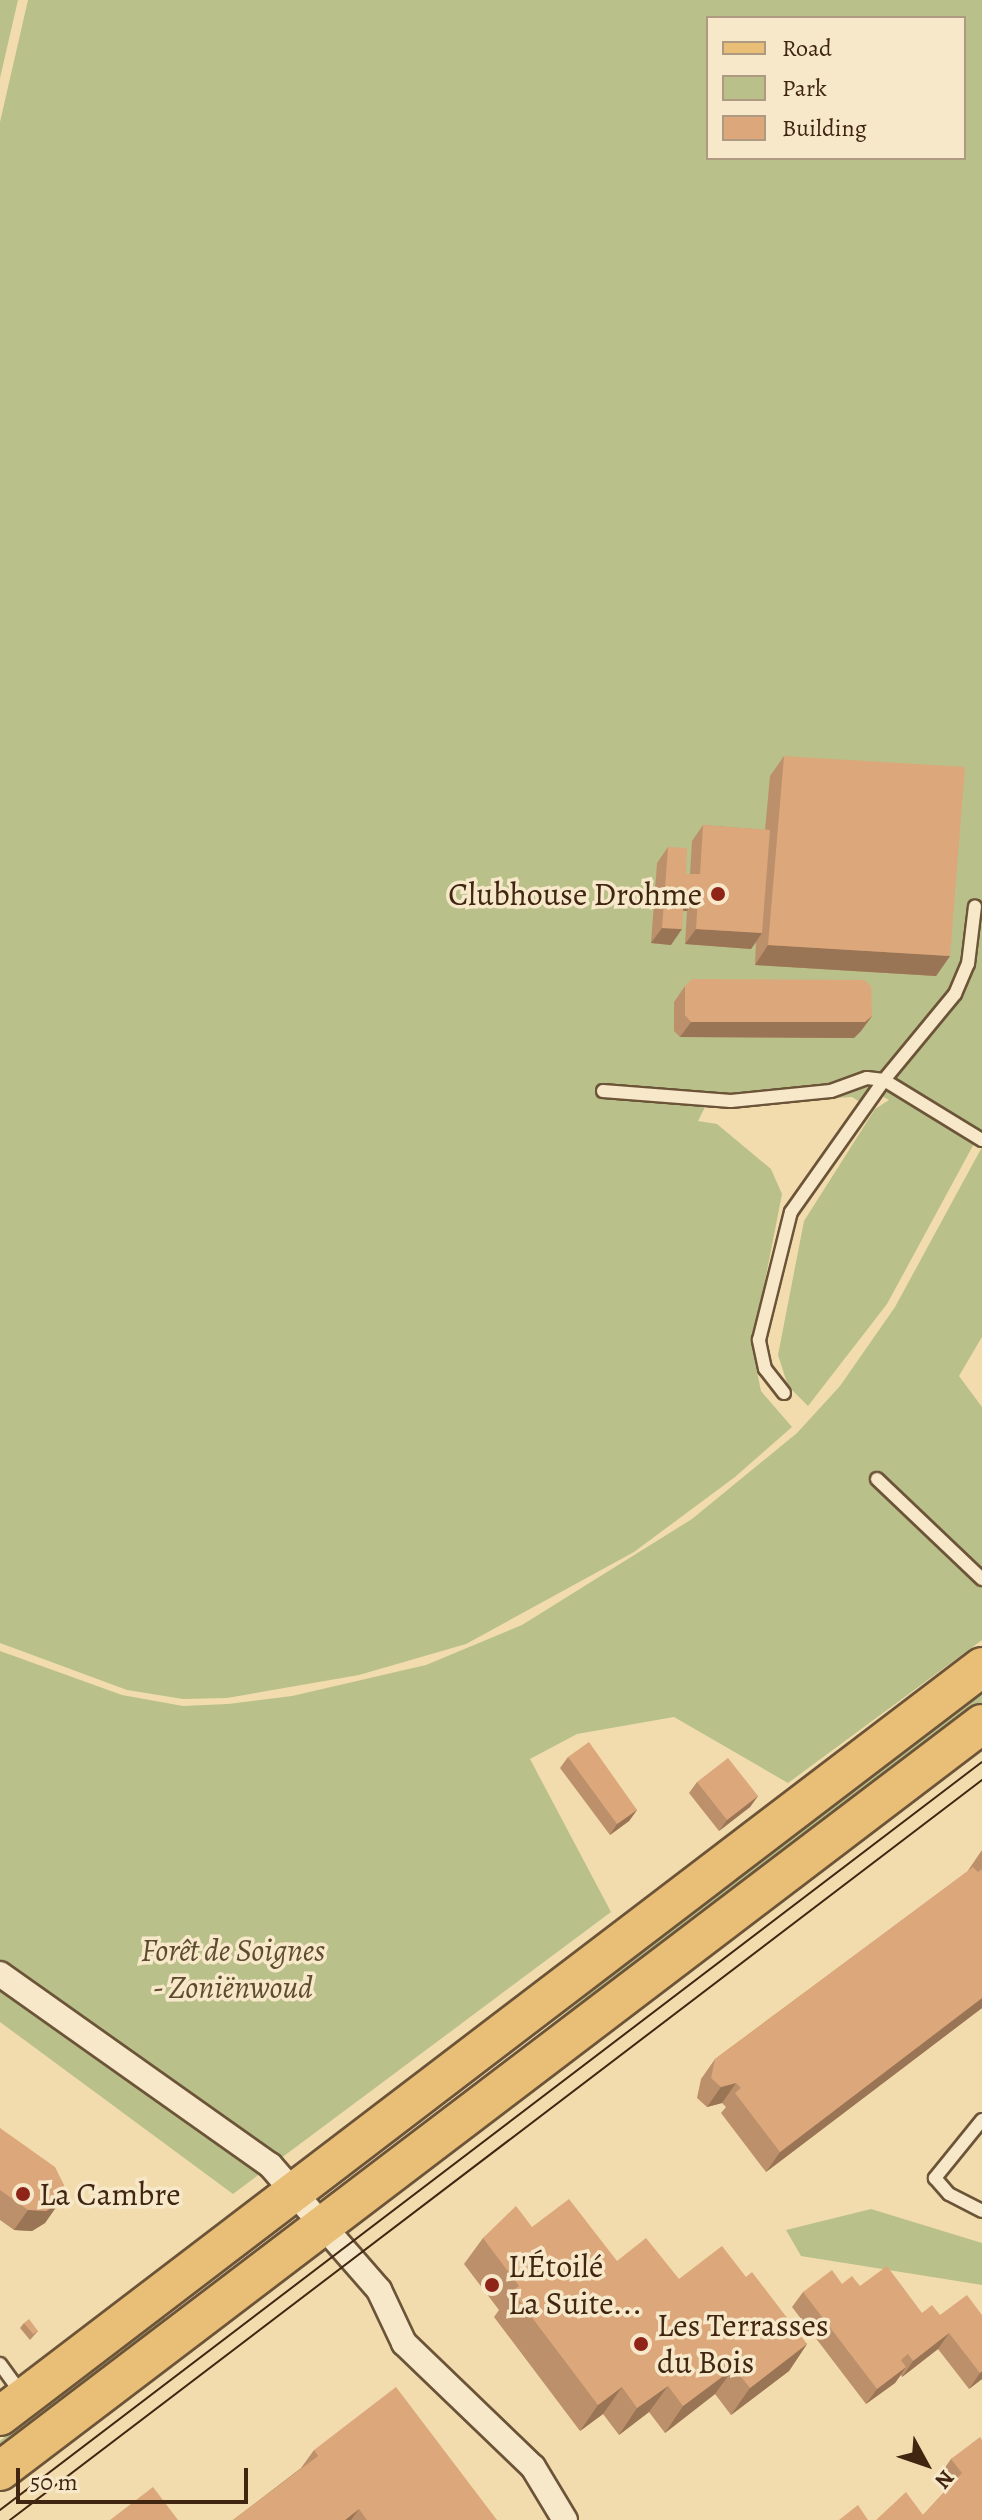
<!DOCTYPE html>
<html>
<head>
<meta charset="utf-8">
<style>
	body { margin:0 }
	#map { position:relative; width:982px; height:2520px; overflow:hidden; background:#f2dcae; font-family:Alegreya,serif }
	div>[style] { position:absolute }
	.green>* { inset:0; background:#bac08a }
	.roads { filter:drop-shadow(2px 0 #6c5438) drop-shadow(-2px 0 #6c5438) drop-shadow(0 2px #6c5438) drop-shadow(0 -2px #6c5438) }
	.service>* { height:12px; margin:-6px; padding:0 6px; transform-origin:6px; border-radius:6px; background:#f7e8ca }
	.minor>* { height:24px; margin:-12px; padding:0 12px; transform-origin:12px; border-radius:12px; background:#f7e8ca }
	.primary>* { height:38px; margin:-19px; padding:0 19px; transform-origin:19px; border-radius:19px; background:#e9be77 }
	.tram>* { height:2px; margin:-1px; padding:0 1px; transform-origin:1px; border-radius:1px; background:#402611 }
	.wall>* { inset:0; background:#bc906a }
	.shaded-wall>* { inset:0; background:#997556 }
	.building>* { inset:0; background:#dba77b }
	.dots>* { width:22px; height:22px; translate:-50% -50%; box-sizing:border-box; border:4px solid #f7e8ca; border-radius:50% }
	span { translate:-50% -50%; white-space:nowrap; text-align:center; line-height:1.15; -webkit-text-stroke:7px #f7e8ca; paint-order:stroke }
	.poi-label { font-size:32px; color:#402611 }
	.right { translate:-100% -50%; text-align:right }
	.left { translate:0 -50%; text-align:left }
	.park-label { font-size:32px; color:#5e4c2f; font-style:italic }
	.legend { position:absolute; left:706px; top:16px; width:260px; height:144px; box-sizing:border-box; background:#f7e8ca; border:2px solid #ae9a80; margin:0; padding:10px 14px; list-style:none; font-size:24px; color:#402611 }
	.legend li { display:flex; align-items:center; gap:16px; height:40px }
	.legend b { width:40px; border:2px solid #ae9a80 }
	.north { position:absolute; left:886px; top:2424px; width:80px; height:80px; -webkit-text-stroke:6px #f7e8ca; paint-order:stroke; rotate:130deg; font-size:22px; font-weight:700; line-height:32px; text-align:center; color:#402611 }
	.north::after { content:''; display:block; margin:auto; width:28px; height:36px; background:#402611; clip-path:polygon(50% 0,100% 100%,50% 72%,0 100%) }
	.scale { position:absolute; left:16px; top:2468px; width:232px; height:36px; box-sizing:border-box; border:4px solid #402611; border-top:0; padding-left:10px; font-size:24px; line-height:28px; white-space:nowrap; color:#402611; -webkit-text-stroke:6px #f7e8ca; paint-order:stroke }
</style>
</head>
<body>
<div id="map">
	<div class="green">
		<div style="clip-path:polygon(0 0,18px 0,0 78px)"></div>
		<div style="clip-path:polygon(evenodd,28px 0,982px 0,982px 1129px,887px 1304px,808px 1406px,788px 1386px,778px 1355px,804px 1221px,875px 1109px,889px 1100px,875px 1092px,860px 1102px,852px 1097px,705px 1107px,698px 1121px,717px 1124px,771px 1169px,782px 1194px,752px 1348px,761px 1391px,792px 1427px,735px 1477px,634px 1552px,466px 1644px,359px 1675px,227px 1698px,183px 1699px,127px 1690px,0 1643px,0 122px,28px 0,708px 18px,964px 18px,964px 158px,708px 158px,708px 18px)"></div>
		<div style="clip-path:polygon(982px 1147px,982px 1337px,959px 1376px,982px 1407px,982px 1640px,788px 1783px,674px 1717px,577px 1734px,530px 1759px,611px 1912px,233px 2194px,0 2022px,0 1651px,122px 1695px,183px 1706px,228px 1704px,292px 1696px,426px 1665px,522px 1625px,692px 1519px,797px 1433px,840px 1386px,895px 1307px)"></div>
		<div style="clip-path:polygon(982px 1693px,982px 1706px,399px 2147px,630px 1961px)"></div>
		<div style="clip-path:polygon(871px 2209px,982px 2243px,982px 2285px,801px 2256px,786px 2230px)"></div>
		<div style="clip-path:polygon(162px 2315px,170px 2325px,0 2454px,0 2441px)"></div>
	</div>
	<div class="roads">
		<div class="service">
			<div style="left:603px;top:1091px;width:128px;rotate:4.5deg"></div>
			<div style="left:731px;top:1101px;width:100px;rotate:-5.7deg"></div>
			<div style="left:831px;top:1091px;width:38px;rotate:-20deg"></div>
			<div style="left:867px;top:1078px;width:17px;rotate:7deg"></div>
			<div style="left:884px;top:1080px;width:112px;rotate:-50.5deg"></div>
			<div style="left:955px;top:994px;width:33px;rotate:-67deg"></div>
			<div style="left:968px;top:964px;width:58px;rotate:-83.1deg"></div>
			<div style="left:784px;top:1393px;width:31px;rotate:-128deg"></div>
			<div style="left:765px;top:1369px;width:30px;rotate:-102deg"></div>
			<div style="left:759px;top:1340px;width:132px;rotate:-76deg"></div>
			<div style="left:791px;top:1212px;width:161px;rotate:-54.8deg"></div>
			<div style="left:884px;top:1080px;width:115px;rotate:31.5deg"></div>
			<div style="left:877px;top:1479px;width:145px;rotate:43.6deg"></div>
			<div style="left:982px;top:2120px;width:75px;rotate:129deg"></div>
			<div style="left:935px;top:2178px;width:21px;rotate:49deg"></div>
			<div style="left:949px;top:2194px;width:37px;rotate:27deg"></div>
			<div style="left:0;top:2364px;width:37px;rotate:54deg"></div>
		</div>
		<div class="minor">
			<div style="left:0;top:1974px;width:331px;rotate:35.3deg"></div>
			<div style="left:270px;top:2165px;width:166px;rotate:48.9deg"></div>
			<div style="left:379px;top:2290px;width:59px;rotate:64.7deg"></div>
			<div style="left:404px;top:2343px;width:179px;rotate:43.9deg"></div>
			<div style="left:533px;top:2467px;width:62px;rotate:58.9deg"></div>
		</div>
		<div class="primary">
			<div style="left:0;top:2416px;width:1235px;rotate:-37.33deg"></div>
			<div style="left:0;top:2471px;width:1234px;rotate:-37.26deg"></div>
		</div>
	</div>
	<div class="tram">
		<div style="left:0;top:2510px;width:1234px;rotate:-37.3deg"></div>
		<div style="left:10px;top:2520px;width:1222px;rotate:-37.28deg"></div>
	</div>
	<div class="wall">
		<div style="clip-path:polygon(784px 756px,950px 956px,936px 976px,755px 965px,756px 942px,751px 949px,685px 944px,687px 911px,683px 911px,671px 945px,651px 943px,657px 863px,668px 847px,686px 874px,690px 874px,692px 841px,703px 825px,765px 830px,770px 776px)"></div>
		<div style="clip-path:polygon(685px 986px,872px 1016px,861px 1031px,854px 1038px,680px 1037px,674px 1031px,674px 1002px)"></div>
		<div style="clip-path:polygon(568px 1757px,637px 1810px,629px 1821px,610px 1835px,560px 1768px)"></div>
		<div style="clip-path:polygon(697px 1782px,758px 1796px,750px 1807px,719px 1831px,689px 1793px)"></div>
		<div style="clip-path:polygon(982px 1850px,982px 2008px,766px 2172px,721px 2113px,726px 2107px,722px 2103px,707px 2107px,697px 2098px,701px 2079px,715px 2059px,967px 1872px)"></div>
		<div style="clip-path:polygon(0 2128px,59px 2203px,45px 2223px,32px 2231px,14px 2230px,0 2220px)"></div>
		<div style="clip-path:polygon(532px 2227px,617px 2261px,679px 2279px,746px 2277px,807px 2344px,789px 2371px,731px 2415px,715px 2394px,665px 2433px,649px 2412px,619px 2435px,603px 2414px,580px 2431px,494px 2317px,499px 2310px,464px 2264px,483px 2238px)"></div>
		<div style="clip-path:polygon(842px 2284px,860px 2286px,922px 2313px,940px 2315px,982px 2315px,982px 2379px,969px 2389px,938px 2349px,902px 2377px,901px 2375px,895px 2383px,866px 2404px,792px 2307px,803px 2292px)"></div>
		<div style="clip-path:polygon(24px 2323px,38px 2331px,30px 2340px,20px 2328px)"></div>
		<div style="clip-path:polygon(982px 2440px,982px 2520px,923px 2515px,946px 2490px,937px 2479px,951px 2459px)"></div>
		<div style="clip-path:polygon(314px 2450px,497px 2520px,233px 2520px,301px 2468px)"></div>
	</div>
	<div class="shaded-wall">
		<div style="clip-path:polygon(684px 895px,698px 896px,687px 911px,673px 910px)"></div>
		<div style="clip-path:polygon(662px 928px,682px 929px,671px 945px,651px 943px)"></div>
		<div style="clip-path:polygon(696px 929px,762px 933px,751px 949px,685px 944px)"></div>
		<div style="clip-path:polygon(768px 945px,950px 956px,936px 976px,755px 965px)"></div>
		<div style="clip-path:polygon(872px 1016px,861px 1031px,854px 1038px,680px 1037px,691px 1022px)"></div>
		<div style="clip-path:polygon(758px 1796px,750px 1807px,719px 1831px,727px 1820px)"></div>
		<div style="clip-path:polygon(637px 1810px,629px 1821px,610px 1835px,617px 1824px)"></div>
		<div style="clip-path:polygon(982px 1998px,982px 2008px,766px 2172px,780px 2152px)"></div>
		<div style="clip-path:polygon(736px 2083px,722px 2103px,707px 2107px,721px 2087px)"></div>
		<div style="clip-path:polygon(59px 2203px,45px 2223px,32px 2231px,14px 2230px,28px 2210px)"></div>
		<div style="clip-path:polygon(949px 2333px,938px 2349px,902px 2377px,913px 2361px)"></div>
		<div style="clip-path:polygon(807px 2344px,789px 2371px,731px 2415px,750px 2388px)"></div>
		<div style="clip-path:polygon(906px 2367px,895px 2383px,866px 2404px,877px 2389px)"></div>
		<div style="clip-path:polygon(734px 2368px,715px 2394px,665px 2433px,683px 2406px)"></div>
		<div style="clip-path:polygon(982px 2371px,982px 2379px,969px 2389px,980px 2373px)"></div>
		<div style="clip-path:polygon(668px 2386px,649px 2412px,619px 2435px,637px 2408px)"></div>
		<div style="clip-path:polygon(622px 2387px,603px 2414px,580px 2431px,598px 2405px)"></div>
		<div style="clip-path:polygon(359px 2509px,351px 2520px,345px 2520px)"></div>
	</div>
	<div class="building">
		<div style="clip-path:polygon(784px 756px,965px 767px,950px 956px,768px 945px)"></div>
		<div style="clip-path:polygon(703px 825px,770px 830px,762px 933px,696px 929px,698px 896px,684px 895px,682px 929px,662px 928px,668px 847px,687px 848px,686px 874px,700px 874px)"></div>
		<div style="clip-path:polygon(692px 979px,864px 980px,871px 986px,872px 1016px,865px 1022px,691px 1022px,685px 1015px,685px 986px)"></div>
		<div style="clip-path:polygon(589px 1742px,637px 1810px,617px 1824px,568px 1757px)"></div>
		<div style="clip-path:polygon(728px 1758px,758px 1796px,727px 1820px,697px 1782px)"></div>
		<div style="clip-path:polygon(973px 1867px,978px 1872px,982px 1869px,982px 1998px,780px 2152px,735px 2093px,741px 2088px,736px 2083px,721px 2087px,711px 2078px,715px 2059px)"></div>
		<div style="clip-path:polygon(0 2128px,55px 2167px,64px 2185px,59px 2203px,46px 2211px,28px 2210px,0 2190px)"></div>
		<div style="clip-path:polygon(569px 2199px,617px 2261px,646px 2238px,679px 2279px,722px 2246px,746px 2277px,752px 2272px,807px 2344px,750px 2388px,734px 2368px,683px 2406px,668px 2386px,637px 2408px,622px 2387px,598px 2405px,512px 2291px,519px 2286px,483px 2238px,516px 2206px,532px 2227px)"></div>
		<div style="clip-path:polygon(887px 2266px,922px 2313px,932px 2305px,940px 2315px,967px 2295px,982px 2315px,982px 2371px,980px 2373px,949px 2333px,913px 2361px,908px 2354px,901px 2360px,906px 2367px,877px 2389px,803px 2292px,832px 2270px,842px 2284px,852px 2276px,860px 2286px)"></div>
		<div style="clip-path:polygon(29px 2319px,38px 2331px,33px 2334px,24px 2323px)"></div>
		<div style="clip-path:polygon(396px 2387px,497px 2520px,367px 2520px,359px 2509px,345px 2520px,233px 2520px,318px 2456px,314px 2450px)"></div>
		<div style="clip-path:polygon(980px 2437px,982px 2440px,982px 2520px,876px 2520px,906px 2492px,923px 2515px,962px 2473px,951px 2459px)"></div>
		<div style="clip-path:polygon(153px 2487px,178px 2520px,110px 2520px)"></div>
		<div style="clip-path:polygon(858px 2505px,868px 2520px,839px 2520px)"></div>
	</div>
	<div class="dots">
		<div style="left:718px;top:894px;background:#8f2418"></div>
		<div style="left:23px;top:2194px;background:#8f2418"></div>
		<div style="left:492px;top:2285px;background:#8f2418"></div>
		<div style="left:641px;top:2344px;background:#8f2418"></div>
	</div>
	<div class="poi-label">
		<span class="right" style="left:702px;top:894px">Clubhouse Drohme</span>
		<span class="left" style="left:39px;top:2194px">La Cambre</span>
		<span class="left" style="left:508px;top:2285px">L'Étoilé<br>La Suite...</span>
		<span class="left" style="left:657px;top:2344px">Les Terrasses<br>du Bois</span>
	</div>
	<div class="park-label">
		<span style="left:233px;top:1969px">Forêt de Soignes<br>- Zoniënwoud</span>
	</div>
	<ul class="legend">
	<li><b style="height:10px;background:#e9be77"></b>Road</li>
	<li><b style="height:22px;background:#bac08a"></b>Park</li>
	<li><b style="height:22px;background:#dba77b"></b>Building</li>
	</ul>
	<div class="north">N</div>
	<div class="scale">50 m</div>
</div>
</body>
</html>
